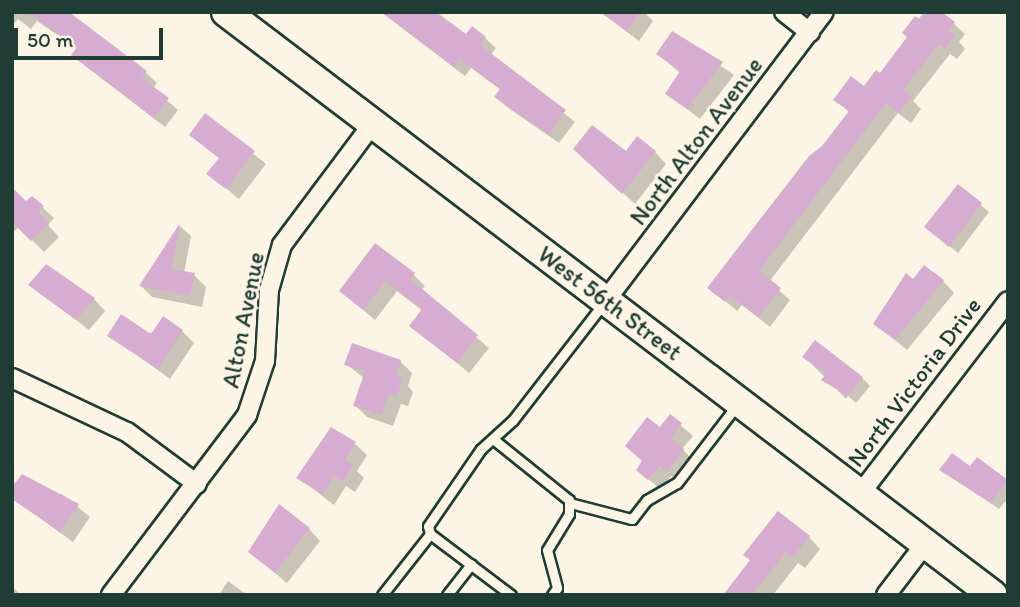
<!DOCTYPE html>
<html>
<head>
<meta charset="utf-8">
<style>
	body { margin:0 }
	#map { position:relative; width:1020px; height:607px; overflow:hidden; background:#fcf5e5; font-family:Itim,sans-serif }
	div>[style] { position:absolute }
	.shadow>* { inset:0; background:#0003 }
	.building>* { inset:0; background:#d7acd1 }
	.roads { filter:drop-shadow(2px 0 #1f3d34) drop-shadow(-2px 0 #1f3d34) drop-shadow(0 2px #1f3d34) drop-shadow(0 -2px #1f3d34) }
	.lane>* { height:9px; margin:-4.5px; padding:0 4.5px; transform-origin:4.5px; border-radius:4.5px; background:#fcf5e5 }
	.street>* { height:18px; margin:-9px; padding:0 9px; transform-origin:9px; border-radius:9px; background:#fcf5e5 }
	.primary>* { height:28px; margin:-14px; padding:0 14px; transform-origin:14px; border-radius:14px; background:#fcf5e5 }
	span { translate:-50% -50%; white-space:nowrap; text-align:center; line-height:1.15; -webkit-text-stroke:6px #fcf5e5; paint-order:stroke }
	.street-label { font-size:24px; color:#1f3d34 }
	.frame { position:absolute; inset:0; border:14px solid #1f3d34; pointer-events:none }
	.scale { position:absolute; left:14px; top:28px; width:149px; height:32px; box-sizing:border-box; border:4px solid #1f3d34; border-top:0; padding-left:9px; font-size:21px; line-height:24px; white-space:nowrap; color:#1f3d34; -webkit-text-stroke:5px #fcf5e5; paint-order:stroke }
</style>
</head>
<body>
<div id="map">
	<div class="shadow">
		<div style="clip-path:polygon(12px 12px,67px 12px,146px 73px,157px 83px,153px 88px,178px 110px,165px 127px,84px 65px,74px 55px,78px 49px,37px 21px,31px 29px,18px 19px,12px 26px)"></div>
		<div style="clip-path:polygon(381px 12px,433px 12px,467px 37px,485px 38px,496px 48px,491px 55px,575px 122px,559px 143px,507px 107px,496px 97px,501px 90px,471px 68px,465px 76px)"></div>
		<div style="clip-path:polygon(600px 12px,644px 12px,653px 21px,639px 41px)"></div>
		<div style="clip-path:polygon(925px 12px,939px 12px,954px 24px,965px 34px,959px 42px,965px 49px,957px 59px,950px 54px,913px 101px,921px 109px,911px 123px,898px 113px,769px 282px,790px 300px,770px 327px,742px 305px,737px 311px,710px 288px,850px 113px,836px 99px,864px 89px,880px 76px,909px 38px,904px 33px)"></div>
		<div style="clip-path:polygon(673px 33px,734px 75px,700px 119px,668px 94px,680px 73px,658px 54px)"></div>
		<div style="clip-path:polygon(206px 116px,266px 164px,239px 199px,209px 174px,220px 159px,191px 135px)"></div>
		<div style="clip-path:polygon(655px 152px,666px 164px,635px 204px,587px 160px)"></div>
		<div style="clip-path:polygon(958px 186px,989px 212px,958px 253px,926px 227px)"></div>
		<div style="clip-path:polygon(12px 188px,26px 203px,32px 198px,54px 218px,48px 225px,59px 237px,44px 252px,19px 227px,12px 233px)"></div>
		<div style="clip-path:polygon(180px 226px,191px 236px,184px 273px,194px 275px,206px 287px,202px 307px,152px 297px,141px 286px)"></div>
		<div style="clip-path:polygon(413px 274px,425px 286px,421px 290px,489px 348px,469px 373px,411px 325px,423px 311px,397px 291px,375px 320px,341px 291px)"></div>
		<div style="clip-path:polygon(913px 281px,943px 281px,954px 293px,907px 350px,876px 324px)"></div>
		<div style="clip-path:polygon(30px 285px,94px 299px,105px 311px,89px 330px)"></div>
		<div style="clip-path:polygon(182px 331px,194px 343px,170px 379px,109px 335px)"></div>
		<div style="clip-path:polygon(804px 356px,862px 378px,870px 386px,856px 403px,848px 396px,846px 399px)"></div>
		<div style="clip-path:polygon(400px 361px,412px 373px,408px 386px,413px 392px,408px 406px,401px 404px,393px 426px,367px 417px,355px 405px,364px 378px,346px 364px)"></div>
		<div style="clip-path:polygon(670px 416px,693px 436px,682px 449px,695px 462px,679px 482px,671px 476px,661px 490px,638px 470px)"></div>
		<div style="clip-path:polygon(355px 444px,367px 455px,357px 471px,364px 478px,355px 492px,346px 486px,334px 505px,299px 478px)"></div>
		<div style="clip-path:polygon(977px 459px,1008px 483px,1008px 498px,999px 509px,941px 470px,970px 468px)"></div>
		<div style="clip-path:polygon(62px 494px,90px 517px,73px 542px,12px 498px)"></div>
		<div style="clip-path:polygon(309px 529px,320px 541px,287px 583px,250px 552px)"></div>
		<div style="clip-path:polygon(809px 537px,820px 549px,805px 568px,798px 563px,773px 595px,725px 595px,751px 561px)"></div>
		<div style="clip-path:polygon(228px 581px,247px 595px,219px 595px)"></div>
		<div style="clip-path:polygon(14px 588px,20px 595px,12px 595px)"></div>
	</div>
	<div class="building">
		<div style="clip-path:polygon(26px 12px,69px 12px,147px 71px,142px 78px,169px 98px,154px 118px,71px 55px,77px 47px)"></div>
		<div style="clip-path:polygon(381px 12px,436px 12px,466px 34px,472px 26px,486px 37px,480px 45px,566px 110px,548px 134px,494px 97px,500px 89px,460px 59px,454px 67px)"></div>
		<div style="clip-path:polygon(601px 12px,640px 12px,627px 31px)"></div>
		<div style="clip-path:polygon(925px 12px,942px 12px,955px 22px,948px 31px,955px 36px,945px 49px,939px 44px,903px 90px,912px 97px,899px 113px,886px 103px,759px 271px,781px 288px,758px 317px,730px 296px,725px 302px,707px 288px,809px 156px,822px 146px,849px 111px,833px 100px,851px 76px,864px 86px,876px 70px,880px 73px,907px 37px,902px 33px,915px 16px,919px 19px)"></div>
		<div style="clip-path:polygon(672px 31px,723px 62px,687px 109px,665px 94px,680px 71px,656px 54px)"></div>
		<div style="clip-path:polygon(205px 113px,255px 151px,226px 189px,206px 174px,219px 158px,189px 135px)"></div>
		<div style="clip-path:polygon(592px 125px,626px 151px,637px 136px,656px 151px,622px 194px,573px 149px)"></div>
		<div style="clip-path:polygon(958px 184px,982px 203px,949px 247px,924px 227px)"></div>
		<div style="clip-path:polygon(12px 187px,26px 201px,32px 196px,44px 206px,38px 212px,49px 224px,31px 241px,12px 222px)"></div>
		<div style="clip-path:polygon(180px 223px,172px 269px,195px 273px,190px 296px,139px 286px)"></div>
		<div style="clip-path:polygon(375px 243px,415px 273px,410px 279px,478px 335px,457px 363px,409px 326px,422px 309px,385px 281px,363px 310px,339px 291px)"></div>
		<div style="clip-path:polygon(46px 264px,95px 298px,76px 320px,28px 285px)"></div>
		<div style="clip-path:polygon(924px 265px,944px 280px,895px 340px,873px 324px,906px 273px,913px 279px)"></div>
		<div style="clip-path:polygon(121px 314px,151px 334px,163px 316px,183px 330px,158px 369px,107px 336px)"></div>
		<div style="clip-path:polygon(815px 340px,863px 377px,848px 396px,821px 380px,826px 374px,802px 357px)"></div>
		<div style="clip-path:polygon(352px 343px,401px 360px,396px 376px,403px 378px,397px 396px,389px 393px,382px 415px,353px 406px,365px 371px,344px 365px)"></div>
		<div style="clip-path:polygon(670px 414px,682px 423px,671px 438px,684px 449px,667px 472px,659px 466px,648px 480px,636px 470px,642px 461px,625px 446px,647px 417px,660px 427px)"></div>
		<div style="clip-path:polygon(331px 427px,356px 442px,345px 460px,353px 465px,343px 482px,334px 476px,322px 494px,296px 478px)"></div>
		<div style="clip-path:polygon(952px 453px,970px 466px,977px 457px,1008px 480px,991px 503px,939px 470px)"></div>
		<div style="clip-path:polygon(22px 474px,79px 504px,60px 532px,12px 499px,12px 487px)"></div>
		<div style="clip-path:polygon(279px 504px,310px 528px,275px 573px,248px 552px)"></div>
		<div style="clip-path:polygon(778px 511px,810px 536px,792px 558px,786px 552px,752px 595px,723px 595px,750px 560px,743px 555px)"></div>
	</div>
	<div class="roads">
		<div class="lane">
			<div style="left:493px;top:439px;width:97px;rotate:38.8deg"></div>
			<div style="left:569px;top:500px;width:14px;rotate:90deg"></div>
			<div style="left:569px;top:514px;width:42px;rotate:121.4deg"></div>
			<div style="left:547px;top:550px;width:39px;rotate:75deg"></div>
			<div style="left:557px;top:588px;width:9px;rotate:126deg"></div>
			<div style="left:570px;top:503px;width:64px;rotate:14.5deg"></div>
			<div style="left:632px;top:519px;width:24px;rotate:-52deg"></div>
			<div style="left:647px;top:500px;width:34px;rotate:-30deg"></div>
			<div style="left:677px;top:483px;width:97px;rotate:-52.5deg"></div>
			<div style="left:382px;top:595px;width:78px;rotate:-51.8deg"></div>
			<div style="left:447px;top:595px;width:39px;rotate:-52deg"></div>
			<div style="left:511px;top:595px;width:101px;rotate:-143deg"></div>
			<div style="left:430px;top:534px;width:8px;rotate:-104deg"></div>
			<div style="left:428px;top:526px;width:93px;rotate:-55.5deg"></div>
			<div style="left:481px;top:449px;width:43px;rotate:-42.2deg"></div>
			<div style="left:513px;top:420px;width:147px;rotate:-52.2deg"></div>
		</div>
		<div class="street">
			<div style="left:784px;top:12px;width:33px;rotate:38deg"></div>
			<div style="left:606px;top:300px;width:361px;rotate:-52.9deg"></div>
			<div style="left:12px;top:378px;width:127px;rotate:25.2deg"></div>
			<div style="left:127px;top:432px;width:87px;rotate:36.6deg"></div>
			<div style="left:860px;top:494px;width:243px;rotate:-52.5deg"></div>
			<div style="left:111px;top:595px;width:226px;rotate:-52.9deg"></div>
			<div style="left:247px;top:415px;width:57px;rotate:-71.6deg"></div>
			<div style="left:265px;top:361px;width:71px;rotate:-86.8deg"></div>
			<div style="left:269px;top:290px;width:47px;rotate:-73.9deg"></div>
			<div style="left:282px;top:245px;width:154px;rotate:-53.2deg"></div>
			<div style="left:886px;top:595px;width:64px;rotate:-52.6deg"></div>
		</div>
		<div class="primary">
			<div style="left:226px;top:12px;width:963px;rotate:37.24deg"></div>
		</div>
	</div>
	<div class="street-label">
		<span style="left:696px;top:141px;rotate:-53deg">North Alton Avenue</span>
		<span style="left:610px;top:303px;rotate:37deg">West 56th Street</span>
		<span style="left:243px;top:320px;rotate:-79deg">Alton Avenue</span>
		<span style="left:914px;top:382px;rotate:-53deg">North Victoria Drive</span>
	</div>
	<div class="frame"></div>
	<div class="scale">50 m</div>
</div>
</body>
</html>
